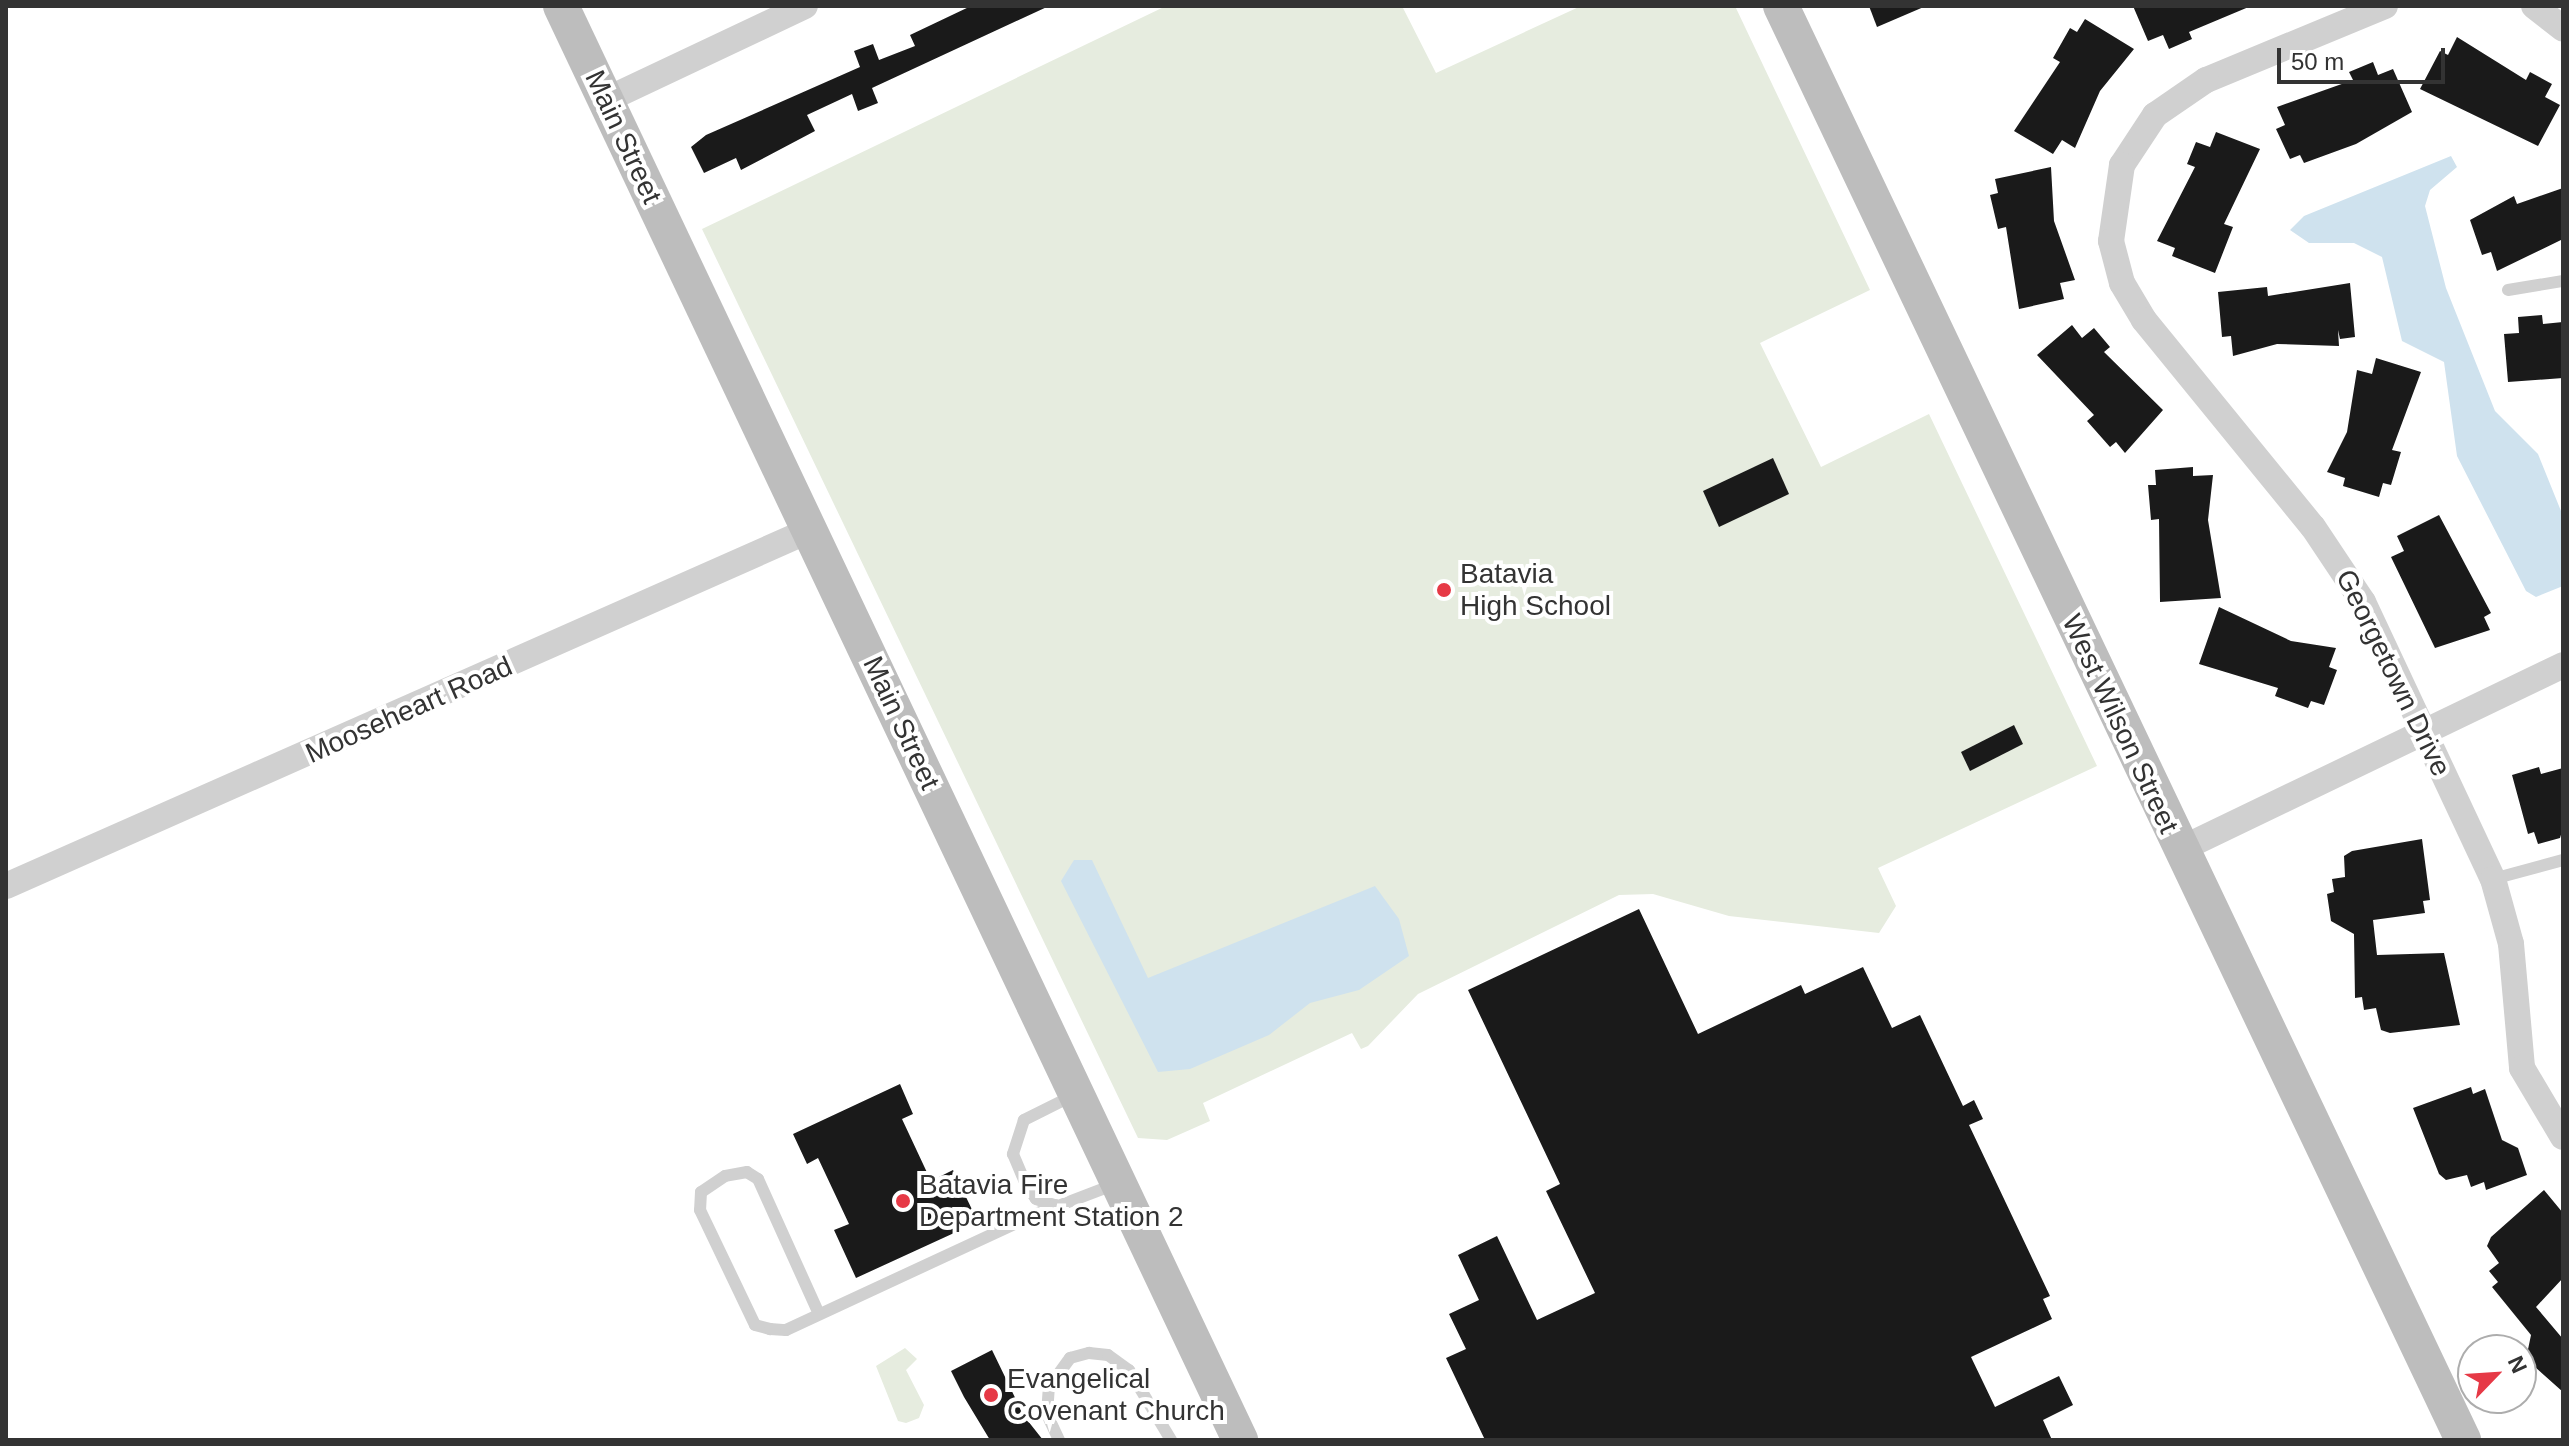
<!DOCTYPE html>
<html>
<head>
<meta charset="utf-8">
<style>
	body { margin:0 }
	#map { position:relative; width:2569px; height:1446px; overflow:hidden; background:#fff; font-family:Arial,sans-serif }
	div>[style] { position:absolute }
	.green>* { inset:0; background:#e6ecdf }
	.water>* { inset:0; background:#cfe2ee }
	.building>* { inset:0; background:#1a1a1a }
	.service>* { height:12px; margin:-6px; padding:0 6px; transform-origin:6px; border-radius:6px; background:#d0d0d0 }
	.minor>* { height:26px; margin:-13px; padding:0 13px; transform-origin:13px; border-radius:13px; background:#d0d0d0 }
	.secondary>* { height:36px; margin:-18px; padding:0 18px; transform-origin:18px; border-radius:18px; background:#bdbdbd }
	.dots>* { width:22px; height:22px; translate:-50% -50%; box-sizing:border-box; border:4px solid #fff; border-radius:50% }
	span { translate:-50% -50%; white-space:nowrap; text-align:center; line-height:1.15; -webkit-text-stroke:8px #fff; paint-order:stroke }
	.street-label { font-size:28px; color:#333 }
	.poi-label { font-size:28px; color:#333 }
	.left { translate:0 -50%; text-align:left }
	.frame { position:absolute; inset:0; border:8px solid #333; pointer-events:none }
	.north { position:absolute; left:2457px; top:1334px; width:80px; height:80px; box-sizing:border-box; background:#fff; border:2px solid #adadad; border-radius:50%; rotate:65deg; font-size:22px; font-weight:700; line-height:32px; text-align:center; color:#333 }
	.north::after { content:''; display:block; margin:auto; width:28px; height:36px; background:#e63946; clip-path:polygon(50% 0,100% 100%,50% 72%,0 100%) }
	.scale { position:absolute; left:2277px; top:48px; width:168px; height:36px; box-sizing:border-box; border:4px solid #333; border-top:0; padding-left:10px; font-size:24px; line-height:28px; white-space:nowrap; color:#333; -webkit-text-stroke:6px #fff; paint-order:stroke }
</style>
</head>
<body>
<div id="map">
	<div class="green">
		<div style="clip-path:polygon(1166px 6px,1402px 6px,1436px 73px,1581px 6px,1735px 6px,1870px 290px,1760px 343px,1821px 467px,1929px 414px,2097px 766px,1878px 868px,1896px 906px,1879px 933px,1729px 916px,1653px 894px,1619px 895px,1418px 994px,1368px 1046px,1361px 1049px,1352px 1033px,1203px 1103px,1210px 1121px,1167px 1140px,1138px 1138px,702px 229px)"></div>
		<div style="clip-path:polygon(905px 1348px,917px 1359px,906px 1370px,924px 1405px,919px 1418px,906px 1423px,898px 1421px,876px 1366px)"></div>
	</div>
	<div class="water">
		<div style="clip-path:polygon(2451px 156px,2457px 167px,2430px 190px,2425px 206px,2446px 288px,2495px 411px,2538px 454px,2563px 516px,2563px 586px,2536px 597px,2526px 591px,2457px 456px,2444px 362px,2402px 341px,2382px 257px,2354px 243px,2309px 243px,2290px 230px,2304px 216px)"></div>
		<div style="clip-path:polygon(1074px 860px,1092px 860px,1148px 978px,1375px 886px,1399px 919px,1409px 956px,1359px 990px,1310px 1003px,1269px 1035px,1190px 1069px,1158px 1072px,1061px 881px)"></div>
	</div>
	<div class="building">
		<div style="clip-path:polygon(971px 6px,1049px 6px,872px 88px,878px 103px,858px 111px,852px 94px,807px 115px,815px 131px,741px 170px,736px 158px,704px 173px,691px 147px,706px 135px,860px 67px,854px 51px,873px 44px,879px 60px,915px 46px,910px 35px)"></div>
		<div style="clip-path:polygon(1869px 6px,1926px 6px,1877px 27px)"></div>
		<div style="clip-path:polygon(2133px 6px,2251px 6px,2189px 32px,2192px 39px,2169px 49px,2163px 35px,2148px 41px)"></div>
		<div style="clip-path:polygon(2085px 19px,2134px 49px,2100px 91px,2075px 148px,2062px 140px,2053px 154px,2014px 131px,2060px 62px,2053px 58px,2070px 28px,2077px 32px)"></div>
		<div style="clip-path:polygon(2457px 37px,2526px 80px,2530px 72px,2552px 84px,2545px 97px,2560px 105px,2538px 146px,2420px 89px,2440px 51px,2448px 55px)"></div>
		<div style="clip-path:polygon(2373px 62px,2378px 75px,2393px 69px,2412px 112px,2356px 144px,2304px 163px,2300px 155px,2290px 159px,2276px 129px,2285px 125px,2277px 107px,2353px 80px,2349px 72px)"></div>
		<div style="clip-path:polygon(2216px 132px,2260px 149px,2224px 224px,2233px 227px,2215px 273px,2172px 256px,2175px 248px,2157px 241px,2195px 167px,2187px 164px,2196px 142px,2210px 147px)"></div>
		<div style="clip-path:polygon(2051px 167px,2054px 221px,2075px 280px,2060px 283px,2064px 299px,2019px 309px,2006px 227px,1998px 229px,1990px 195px,1998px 193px,1995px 179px)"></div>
		<div style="clip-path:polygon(2563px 188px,2563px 239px,2497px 271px,2491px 252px,2482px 255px,2470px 220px,2514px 196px,2517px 204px)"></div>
		<div style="clip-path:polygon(2350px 283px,2355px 337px,2340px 339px,2338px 330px,2339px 346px,2277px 344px,2233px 356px,2231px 336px,2222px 337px,2218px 292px,2267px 287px,2268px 296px)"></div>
		<div style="clip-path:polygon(2542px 315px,2543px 324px,2563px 322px,2563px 378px,2508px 382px,2504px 334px,2519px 333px,2518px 317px)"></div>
		<div style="clip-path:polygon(2072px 325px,2082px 338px,2094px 328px,2110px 347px,2104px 352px,2163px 410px,2125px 453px,2116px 442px,2110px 447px,2087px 421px,2094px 415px,2037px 355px)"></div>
		<div style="clip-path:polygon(2376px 358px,2421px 372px,2392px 450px,2401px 452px,2391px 485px,2383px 483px,2379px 497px,2343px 486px,2345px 478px,2327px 472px,2347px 432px,2357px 370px,2372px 374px)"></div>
		<div style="clip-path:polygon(1773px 458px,1789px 494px,1719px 527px,1703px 491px)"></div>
		<div style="clip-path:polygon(2193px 467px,2193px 476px,2213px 475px,2208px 520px,2221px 598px,2160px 602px,2159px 519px,2151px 520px,2148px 485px,2156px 485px,2155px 470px)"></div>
		<div style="clip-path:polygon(2439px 515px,2491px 613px,2484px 617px,2490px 630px,2435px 648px,2391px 557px,2404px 551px,2397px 536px)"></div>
		<div style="clip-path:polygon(2219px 607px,2291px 641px,2336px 648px,2329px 667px,2337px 670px,2324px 705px,2311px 701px,2308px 708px,2275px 696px,2278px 688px,2199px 664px)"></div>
		<div style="clip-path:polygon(2014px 725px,2023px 744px,1970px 771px,1961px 752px)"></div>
		<div style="clip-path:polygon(2539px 767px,2541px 774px,2563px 768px,2563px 828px,2560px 838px,2538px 844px,2534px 832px,2528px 834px,2512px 775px)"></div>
		<div style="clip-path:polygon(2422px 839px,2430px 900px,2423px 901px,2425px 913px,2373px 920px,2377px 955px,2444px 953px,2460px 1025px,2390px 1033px,2381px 1030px,2376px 1008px,2364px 1010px,2362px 997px,2355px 998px,2354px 934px,2331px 921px,2327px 894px,2334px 892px,2332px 879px,2345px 877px,2344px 856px,2352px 851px)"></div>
		<div style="clip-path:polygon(1639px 909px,1698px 1034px,1801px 985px,1805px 994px,1863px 967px,1892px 1028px,1920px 1015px,1963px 1106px,1974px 1100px,1983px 1119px,1969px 1125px,2050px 1296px,2043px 1299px,2052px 1319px,1971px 1357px,1995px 1407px,2059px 1376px,2073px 1405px,2043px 1420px,2052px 1440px,1485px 1440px,1446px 1358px,1466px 1349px,1449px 1314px,1479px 1300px,1458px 1255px,1497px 1236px,1537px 1320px,1595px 1293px,1546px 1191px,1560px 1184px,1468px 990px)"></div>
		<div style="clip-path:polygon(900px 1084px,913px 1114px,902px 1119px,931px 1181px,953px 1170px,978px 1222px,856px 1278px,834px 1230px,849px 1224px,818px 1158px,807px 1164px,793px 1134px)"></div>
		<div style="clip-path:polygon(2471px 1087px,2473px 1094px,2485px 1089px,2502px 1140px,2518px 1148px,2527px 1175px,2486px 1190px,2484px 1182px,2471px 1187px,2467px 1175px,2446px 1180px,2439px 1174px,2413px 1108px)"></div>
		<div style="clip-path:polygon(2544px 1190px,2563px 1213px,2563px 1278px,2536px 1307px,2563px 1339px,2563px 1392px,2526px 1359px,2531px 1335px,2492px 1287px,2498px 1282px,2489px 1271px,2499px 1263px,2487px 1246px,2491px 1237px)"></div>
		<div style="clip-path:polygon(992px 1350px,1024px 1416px,1043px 1440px,990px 1440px,964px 1397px,951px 1371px)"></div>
	</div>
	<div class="service">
		<div style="left:2508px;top:290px;width:56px;rotate:-9.3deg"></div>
		<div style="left:2493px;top:879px;width:73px;rotate:-15.2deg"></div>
		<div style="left:1072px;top:1096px;width:54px;rotate:153.4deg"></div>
		<div style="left:1024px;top:1120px;width:36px;rotate:108deg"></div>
		<div style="left:1013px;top:1154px;width:28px;rotate:67deg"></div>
		<div style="left:1024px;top:1180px;width:22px;rotate:58deg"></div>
		<div style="left:1036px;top:1199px;width:23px;rotate:18deg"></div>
		<div style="left:1058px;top:1206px;width:62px;rotate:-20.8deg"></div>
		<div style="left:819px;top:1314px;width:148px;rotate:-114.3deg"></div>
		<div style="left:758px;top:1179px;width:13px;rotate:-148deg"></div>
		<div style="left:747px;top:1172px;width:22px;rotate:170deg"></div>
		<div style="left:725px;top:1176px;width:29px;rotate:146deg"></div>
		<div style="left:701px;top:1192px;width:18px;rotate:93deg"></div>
		<div style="left:700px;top:1210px;width:127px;rotate:64.4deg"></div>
		<div style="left:755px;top:1325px;width:16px;rotate:15deg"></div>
		<div style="left:770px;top:1329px;width:16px;rotate:4deg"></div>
		<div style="left:786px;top:1330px;width:297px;rotate:-24.9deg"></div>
		<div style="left:1059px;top:1440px;width:29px;rotate:-115deg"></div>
		<div style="left:1047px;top:1414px;width:27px;rotate:-86deg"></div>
		<div style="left:1049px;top:1387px;width:36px;rotate:-54deg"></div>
		<div style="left:1070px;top:1358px;width:20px;rotate:-15deg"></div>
		<div style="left:1089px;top:1353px;width:19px;rotate:6deg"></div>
		<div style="left:1108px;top:1355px;width:26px;rotate:36deg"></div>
		<div style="left:1129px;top:1370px;width:82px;rotate:59deg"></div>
	</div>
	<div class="minor">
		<div style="left:2385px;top:6px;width:194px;rotate:157.5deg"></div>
		<div style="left:2206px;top:80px;width:62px;rotate:145.5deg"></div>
		<div style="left:2155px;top:115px;width:60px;rotate:123.4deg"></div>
		<div style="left:2122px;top:165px;width:77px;rotate:98.2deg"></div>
		<div style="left:2111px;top:241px;width:43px;rotate:75.3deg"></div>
		<div style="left:2122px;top:283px;width:43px;rotate:59.3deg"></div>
		<div style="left:2144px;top:320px;width:267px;rotate:50.8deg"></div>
		<div style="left:2313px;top:527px;width:90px;rotate:56.3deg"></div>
		<div style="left:2363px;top:602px;width:306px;rotate:64.9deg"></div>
		<div style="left:2493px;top:879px;width:67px;rotate:74.5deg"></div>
		<div style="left:2511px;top:944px;width:124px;rotate:84.9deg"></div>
		<div style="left:2522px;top:1068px;width:80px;rotate:59.3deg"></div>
		<div style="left:2534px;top:6px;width:37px;rotate:38deg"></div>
		<div style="left:606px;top:100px;width:220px;rotate:-25.3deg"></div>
		<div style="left:2179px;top:850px;width:426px;rotate:-25.7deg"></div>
		<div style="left:6px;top:886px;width:879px;rotate:-23.88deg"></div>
	</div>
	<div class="secondary">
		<div style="left:561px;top:6px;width:1587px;rotate:64.66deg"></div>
		<div style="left:1781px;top:6px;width:1588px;rotate:64.56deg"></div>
	</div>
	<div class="dots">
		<div style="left:1444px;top:590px;background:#e63946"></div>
		<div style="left:903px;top:1201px;background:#e63946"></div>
		<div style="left:991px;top:1395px;background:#e63946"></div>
	</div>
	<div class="street-label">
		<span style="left:623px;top:137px;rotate:65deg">Main Street</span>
		<span style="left:2393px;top:673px;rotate:64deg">Georgetown Drive</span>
		<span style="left:409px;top:710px;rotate:-24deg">Mooseheart Road</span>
		<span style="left:901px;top:723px;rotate:65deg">Main Street</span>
		<span style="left:2120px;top:724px;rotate:65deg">West Wilson Street</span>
	</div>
	<div class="poi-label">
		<span class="left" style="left:1460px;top:590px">Batavia<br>High School</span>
		<span class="left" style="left:919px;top:1201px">Batavia Fire<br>Department Station 2</span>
		<span class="left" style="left:1007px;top:1395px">Evangelical<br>Covenant Church</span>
	</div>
	<div class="frame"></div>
	<div class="north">N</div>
	<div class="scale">50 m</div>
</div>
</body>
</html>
